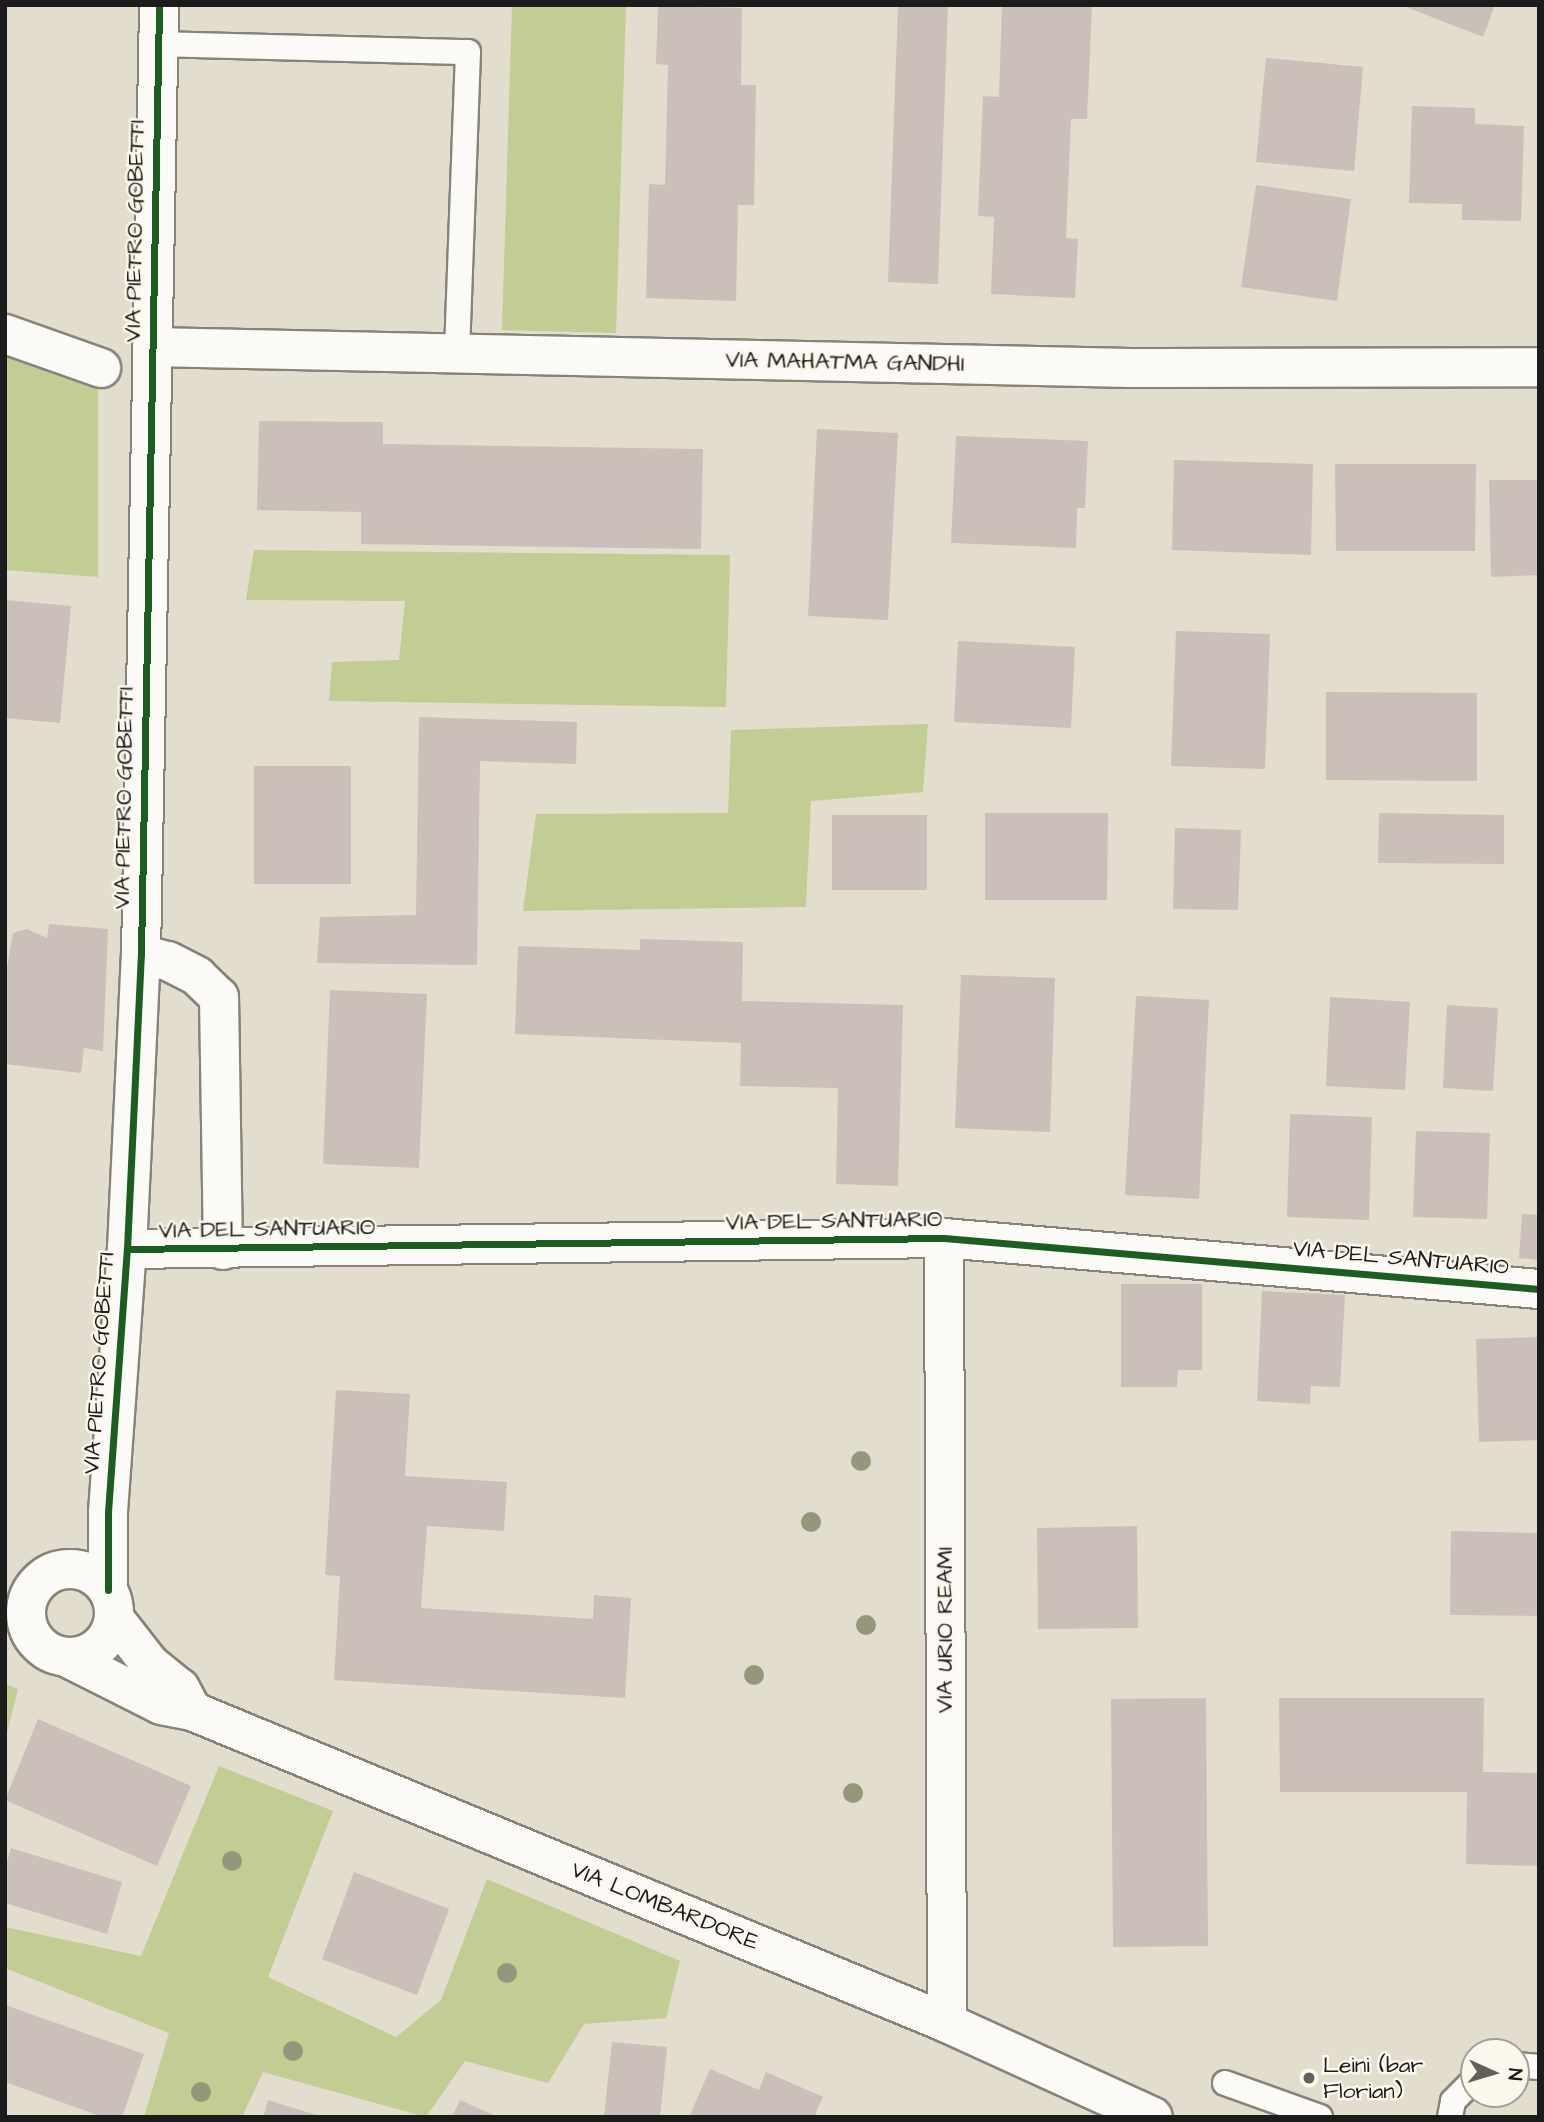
<!DOCTYPE html>
<html>
<head>
<meta charset="utf-8">
<style>
	body { margin:0 }
	#map { position:relative; width:1544px; height:2122px; overflow:hidden; background:#e2ddcc; font-family:"Architects Daughter",sans-serif }
	div>[style] { position:absolute }
	.green>* { inset:0; background:#c3cc93 }
	.building>* { inset:0; background:#cbbfba }
	.roads { filter:drop-shadow(2px 0 #85837a) drop-shadow(-2px 0 #85837a) drop-shadow(0 2px #85837a) drop-shadow(0 -2px #85837a) }
	.lane>* { height:24px; margin:-12px; padding:0 12px; transform-origin:12px; border-radius:12px; background:#fbfaf7 }
	.street>* { height:38px; margin:-19px; padding:0 19px; transform-origin:19px; border-radius:19px; background:#fbfaf7 }
	.street>.ring { margin:-19px; padding:0; box-sizing:content-box; background:none; border:38px solid #fbfaf7; border-radius:50% }
	.cycleway>* { height:7px; margin:-3.5px; padding:0 3.5px; transform-origin:3.5px; border-radius:3.5px; background:#1b5e20 }
	.trees>* { width:20px; height:20px; margin:-10px; border-radius:50%; background:#94977b }
	.dots>* { width:19px; height:19px; translate:-50% -50%; box-sizing:border-box; border:4px solid #fbf7ec; border-radius:50% }
	span { translate:-50% -50%; white-space:nowrap; text-align:center; line-height:1.15; -webkit-text-stroke:5px #fbf7ec; paint-order:stroke }
	.street-label { font-size:23px; color:#1c1c1c }
	.poi-label { font-size:23px; color:#1c1c1c }
	.left { translate:0 -50%; text-align:left }
	.frame { position:absolute; inset:0; border:7px solid #1c1c1c; pointer-events:none }
	.north { position:absolute; left:1460px; top:2038px; width:70px; height:70px; box-sizing:border-box; background:#fbf7ec; border:2px solid #a29f99; border-radius:50%; rotate:94deg; font-size:19px; font-weight:700; line-height:28px; text-align:center; color:#1c1c1c }
	.north::after { content:''; display:block; margin:auto; width:24px; height:32px; background:#61605a; clip-path:polygon(50% 0,100% 100%,50% 72%,0 100%) }
</style>
</head>
<body>
<div id="map">
	<div class="green">
		<div style="clip-path:polygon(512px 5px,626px 5px,616px 333px,502px 330px)"></div>
		<div style="clip-path:polygon(5px 356px,98px 387px,98px 577px,5px 570px)"></div>
		<div style="clip-path:polygon(254px 550px,730px 555px,726px 707px,329px 701px,332px 662px,399px 660px,405px 601px,246px 600px)"></div>
		<div style="clip-path:polygon(928px 724px,923px 792px,811px 801px,806px 907px,523px 911px,536px 814px,728px 813px,731px 730px)"></div>
		<div style="clip-path:polygon(5px 1684px,18px 1689px,5px 1740px)"></div>
		<div style="clip-path:polygon(219px 1766px,333px 1811px,268px 1977px,396px 2037px,441px 2000px,487px 1879px,680px 1961px,666px 2018px,584px 2024px,548px 2083px,465px 2061px,426px 2117px,263px 2072px,242px 2117px,144px 2117px,169px 2033px,5px 1968px,5px 1927px,141px 1956px)"></div>
	</div>
	<div class="building">
		<div style="clip-path:polygon(898px 5px,948px 5px,938px 284px,888px 282px)"></div>
		<div style="clip-path:polygon(1002px 5px,1092px 5px,1087px 119px,1071px 119px,1066px 238px,1078px 239px,1075px 298px,991px 294px,994px 217px,978px 216px,983px 96px,999px 97px)"></div>
		<div style="clip-path:polygon(1401px 5px,1495px 5px,1483px 37px)"></div>
		<div style="clip-path:polygon(658px 6px,742px 8px,741px 85px,756px 85px,754px 205px,738px 205px,736px 301px,646px 298px,649px 184px,665px 185px,668px 65px,656px 64px)"></div>
		<div style="clip-path:polygon(1266px 58px,1363px 67px,1354px 171px,1256px 162px)"></div>
		<div style="clip-path:polygon(1412px 106px,1475px 108px,1475px 124px,1524px 126px,1521px 221px,1462px 220px,1462px 204px,1409px 203px)"></div>
		<div style="clip-path:polygon(1256px 185px,1351px 199px,1337px 301px,1241px 287px)"></div>
		<div style="clip-path:polygon(259px 421px,383px 422px,383px 444px,703px 449px,701px 549px,361px 544px,361px 512px,257px 510px)"></div>
		<div style="clip-path:polygon(817px 429px,898px 433px,888px 620px,808px 616px)"></div>
		<div style="clip-path:polygon(956px 436px,1088px 441px,1085px 508px,1077px 508px,1076px 548px,951px 543px)"></div>
		<div style="clip-path:polygon(1174px 460px,1313px 464px,1311px 555px,1172px 550px)"></div>
		<div style="clip-path:polygon(1335px 464px,1476px 464px,1475px 551px,1336px 551px)"></div>
		<div style="clip-path:polygon(1489px 480px,1539px 480px,1539px 575px,1491px 577px)"></div>
		<div style="clip-path:polygon(5px 600px,71px 606px,60px 723px,5px 718px)"></div>
		<div style="clip-path:polygon(1176px 631px,1270px 634px,1265px 769px,1171px 766px)"></div>
		<div style="clip-path:polygon(958px 641px,1075px 647px,1071px 728px,954px 722px)"></div>
		<div style="clip-path:polygon(1326px 692px,1477px 693px,1477px 781px,1326px 780px)"></div>
		<div style="clip-path:polygon(419px 717px,577px 722px,576px 764px,480px 761px,477px 965px,317px 963px,320px 917px,416px 915px)"></div>
		<div style="clip-path:polygon(254px 766px,351px 766px,351px 884px,254px 884px)"></div>
		<div style="clip-path:polygon(985px 813px,1108px 813px,1107px 900px,985px 900px)"></div>
		<div style="clip-path:polygon(1379px 813px,1504px 815px,1504px 864px,1378px 863px)"></div>
		<div style="clip-path:polygon(832px 815px,927px 815px,927px 890px,832px 890px)"></div>
		<div style="clip-path:polygon(1175px 828px,1241px 830px,1238px 910px,1173px 909px)"></div>
		<div style="clip-path:polygon(49px 924px,108px 929px,103px 1051px,84px 1048px,81px 1073px,5px 1064px,5px 979px,13px 933px,27px 929px,47px 938px)"></div>
		<div style="clip-path:polygon(640px 939px,743px 942px,742px 1001px,903px 1005px,898px 1186px,836px 1184px,838px 1088px,740px 1086px,741px 1043px,515px 1034px,518px 946px,640px 950px)"></div>
		<div style="clip-path:polygon(961px 975px,1055px 978px,1050px 1132px,955px 1128px)"></div>
		<div style="clip-path:polygon(330px 990px,427px 994px,419px 1168px,323px 1164px)"></div>
		<div style="clip-path:polygon(1136px 996px,1209px 1000px,1199px 1199px,1125px 1195px)"></div>
		<div style="clip-path:polygon(1330px 997px,1410px 1002px,1405px 1090px,1326px 1086px)"></div>
		<div style="clip-path:polygon(1447px 1005px,1498px 1008px,1493px 1091px,1443px 1088px)"></div>
		<div style="clip-path:polygon(1290px 1114px,1372px 1117px,1369px 1220px,1287px 1217px)"></div>
		<div style="clip-path:polygon(1416px 1131px,1490px 1133px,1487px 1219px,1413px 1217px)"></div>
		<div style="clip-path:polygon(1522px 1214px,1539px 1215px,1539px 1260px,1519px 1258px)"></div>
		<div style="clip-path:polygon(1121px 1284px,1202px 1284px,1202px 1370px,1178px 1370px,1177px 1387px,1121px 1387px)"></div>
		<div style="clip-path:polygon(1262px 1291px,1345px 1295px,1340px 1387px,1311px 1386px,1310px 1404px,1257px 1401px)"></div>
		<div style="clip-path:polygon(1539px 1337px,1539px 1440px,1479px 1442px,1476px 1339px)"></div>
		<div style="clip-path:polygon(336px 1390px,410px 1394px,405px 1476px,507px 1482px,504px 1531px,427px 1526px,421px 1608px,593px 1619px,594px 1595px,631px 1598px,625px 1698px,334px 1680px,340px 1576px,325px 1575px)"></div>
		<div style="clip-path:polygon(1137px 1526px,1138px 1628px,1038px 1629px,1037px 1528px)"></div>
		<div style="clip-path:polygon(1451px 1531px,1539px 1533px,1539px 1616px,1450px 1615px)"></div>
		<div style="clip-path:polygon(1206px 1698px,1208px 1946px,1113px 1947px,1111px 1699px)"></div>
		<div style="clip-path:polygon(1279px 1698px,1484px 1698px,1483px 1772px,1539px 1773px,1539px 1866px,1466px 1864px,1467px 1792px,1280px 1792px)"></div>
		<div style="clip-path:polygon(38px 1719px,191px 1786px,157px 1866px,5px 1800px)"></div>
		<div style="clip-path:polygon(11px 1848px,122px 1882px,107px 1934px,5px 1903px,5px 1868px)"></div>
		<div style="clip-path:polygon(354px 1872px,449px 1909px,417px 1995px,322px 1959px)"></div>
		<div style="clip-path:polygon(5px 2005px,144px 2054px,122px 2117px,103px 2117px,5px 2082px)"></div>
		<div style="clip-path:polygon(612px 2042px,667px 2047px,660px 2117px,604px 2117px)"></div>
		<div style="clip-path:polygon(710px 2069px,759px 2090px,766px 2072px,823px 2097px,815px 2114px,822px 2117px,689px 2117px)"></div>
		<div style="clip-path:polygon(268px 2100px,319px 2116px,319px 2117px,263px 2117px)"></div>
		<div style="clip-path:polygon(460px 2100px,498px 2117px,452px 2117px)"></div>
	</div>
	<div class="roads">
		<div class="lane">
			<div style="left:158px;top:44px;width:310px;rotate:1.5deg"></div>
			<div style="left:468px;top:52px;width:302px;rotate:92.1deg"></div>
			<div style="left:1516px;top:2065px;width:23px;rotate:5deg"></div>
			<div style="left:1225px;top:2083px;width:101px;rotate:19.7deg"></div>
			<div style="left:1450px;top:2117px;width:16px;rotate:-79deg"></div>
			<div style="left:1453px;top:2101px;width:30px;rotate:-45deg"></div>
		</div>
		<div class="street">
			<div style="left:5px;top:334px;width:102px;rotate:19.5deg"></div>
			<div style="left:152px;top:347px;width:979px;rotate:1.23deg"></div>
			<div style="left:1131px;top:368px;width:408px;rotate:-0.1deg"></div>
			<div style="left:141px;top:954px;width:28px;rotate:15deg"></div>
			<div style="left:168px;top:961px;width:33px;rotate:27deg"></div>
			<div style="left:197px;top:976px;width:30px;rotate:44deg"></div>
			<div style="left:219px;top:997px;width:253px;rotate:89.1deg"></div>
			<div style="left:944px;top:1238px;width:785px;rotate:89.78deg"></div>
			<div style="left:127px;top:1249px;width:817px;rotate:-0.77deg"></div>
			<div style="left:944px;top:1238px;width:597px;rotate:4.9deg"></div>
			<div class="ring" style="left:26px;top:1569px;width:50px;height:50px"></div>
			<div style="left:108px;top:1590px;width:78px;rotate:-90deg"></div>
			<div style="left:108px;top:1512px;width:264px;rotate:-85.9deg"></div>
			<div style="left:127px;top:1249px;width:295px;rotate:-87.3deg"></div>
			<div style="left:141px;top:954px;width:949px;rotate:-88.91deg"></div>
			<div style="left:114px;top:1618px;width:58px;rotate:52deg"></div>
			<div style="left:150px;top:1664px;width:38px;rotate:39deg"></div>
			<div style="left:180px;top:1688px;width:26px;rotate:62deg"></div>
			<div style="left:68px;top:1658px;width:104px;rotate:26.8deg"></div>
			<div style="left:161px;top:1705px;width:32px;rotate:11deg"></div>
			<div style="left:192px;top:1711px;width:817px;rotate:22.45deg"></div>
			<div style="left:947px;top:2023px;width:226px;rotate:24.5deg"></div>
		</div>
	</div>
	<div class="cycleway">
		<div style="left:127px;top:1249px;width:817px;rotate:-0.77deg"></div>
		<div style="left:944px;top:1238px;width:597px;rotate:4.9deg"></div>
		<div style="left:108px;top:1590px;width:78px;rotate:-90deg"></div>
		<div style="left:108px;top:1512px;width:264px;rotate:-85.9deg"></div>
		<div style="left:127px;top:1249px;width:295px;rotate:-87.3deg"></div>
		<div style="left:141px;top:954px;width:949px;rotate:-88.91deg"></div>
	</div>
	<div class="trees">
		<div style="left:861px;top:1461px"></div>
		<div style="left:811px;top:1522px"></div>
		<div style="left:866px;top:1625px"></div>
		<div style="left:754px;top:1675px"></div>
		<div style="left:853px;top:1793px"></div>
		<div style="left:232px;top:1861px"></div>
		<div style="left:507px;top:1973px"></div>
		<div style="left:293px;top:2051px"></div>
		<div style="left:201px;top:2092px"></div>
	</div>
	<div class="dots">
		<div style="left:1309px;top:2078px;background:#61605a"></div>
	</div>
	<div class="street-label">
		<span style="left:135px;top:231px;rotate:-89deg">VIA PIETRO GOBETTI</span>
		<span style="left:845px;top:362px;rotate:1deg">VIA MAHATMA GANDHI</span>
		<span style="left:124px;top:798px;rotate:-89deg">VIA PIETRO GOBETTI</span>
		<span style="left:834px;top:1221px;rotate:-1deg">VIA DEL SANTUARIO</span>
		<span style="left:267px;top:1229px;rotate:-1deg">VIA DEL SANTUARIO</span>
		<span style="left:1401px;top:1258px;rotate:5deg">VIA DEL SANTUARIO</span>
		<span style="left:99px;top:1363px;rotate:-86deg">VIA PIETRO GOBETTI</span>
		<span style="left:945px;top:1630px;rotate:-90deg">VIA URIO REAMI</span>
		<span style="left:665px;top:1906px;rotate:22deg">VIA LOMBARDORE</span>
	</div>
	<div class="poi-label">
		<span class="left" style="left:1323px;top:2078px">Leini (bar<br>Florian)</span>
	</div>
	<div class="frame"></div>
	<div class="north">N</div>
</div>
</body>
</html>
